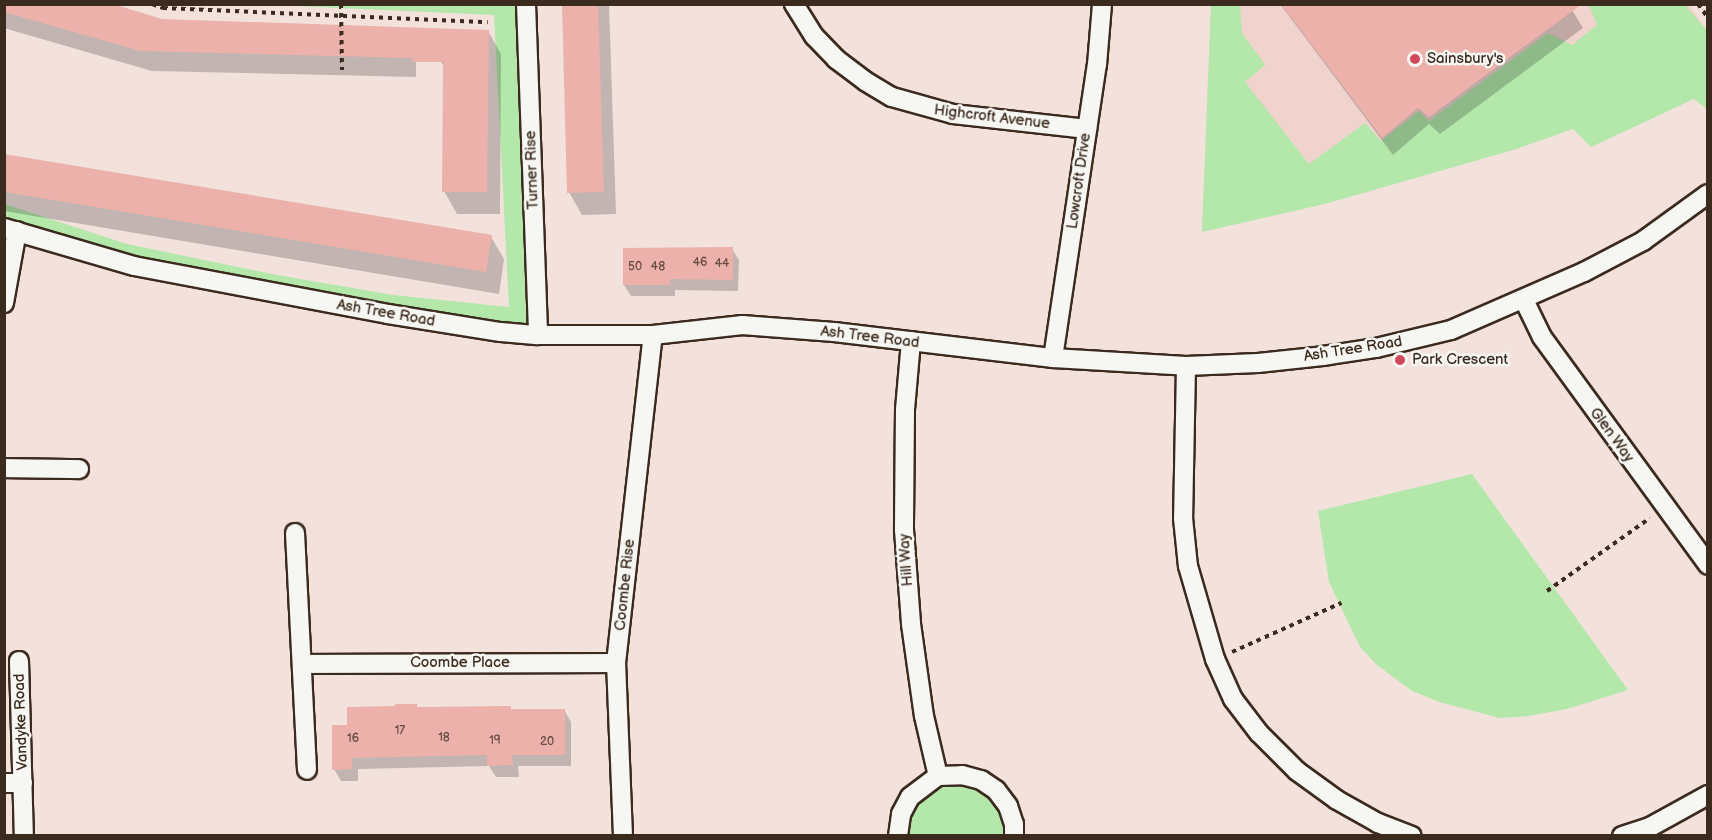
<!DOCTYPE html>
<html>
<head>
<meta charset="utf-8">
<style>
	body { margin:0 }
	#map { position:relative; width:1712px; height:840px; overflow:hidden; background:#f3e1dc; font-family:"Balsamiq Sans",sans-serif }
	div>[style] { position:absolute }
	.built>* { inset:0; background:#f1d3cd }
	.green>* { inset:0; background:#b3e8aa }
	.shadow>* { inset:0; background:#0003 }
	.building>* { inset:0; background:#ebb1aa }
	.path>* { height:4px; margin-top:-2px; transform-origin:0; background:repeating-linear-gradient(90deg,#3b2a1e 0 4.5px,transparent 0 9px) }
	.roads { filter:drop-shadow(2px 0 #3b2a1e) drop-shadow(-2px 0 #3b2a1e) drop-shadow(0 2px #3b2a1e) drop-shadow(0 -2px #3b2a1e) }
	.street>* { height:18px; margin:-9px; padding:0 9px; transform-origin:9px; border-radius:9px; background:#f6f6f2 }
	.dots>* { width:16px; height:16px; translate:-50% -50%; box-sizing:border-box; border:3px solid #f6f6f2; border-radius:50% }
	span { translate:-50% -50%; white-space:nowrap; text-align:center; line-height:1.15; -webkit-text-stroke:5px #f6f6f2; paint-order:stroke }
	.number-label { font-size:12px; color:#674c41 }
	.number-label span { -webkit-text-stroke-width:0 }
	.poi-label { font-size:15px; color:#3b2a1e }
	.left { translate:0 -50%; text-align:left }
	.street-label { font-size:15px; color:#3b2a1e }
	.frame { position:absolute; inset:0; border:6px solid #3b2a1e; pointer-events:none }
</style>
</head>
<body>
<div id="map">
	<div class="built">
		<div style="clip-path:polygon(1211px 5px,1689px 5px,1707px 31px,1202px 232px)"></div>
	</div>
	<div class="green">
		<div style="clip-path:polygon(274px 5px,526px 5px,538px 335px,134px 266px,5px 228px,4px 204px,127px 244px,277px 275px,393px 295px,509px 307px,494px 15px)"></div>
		<div style="clip-path:polygon(1211px 5px,1240px 5px,1242px 33px,1265px 65px,1245px 82px,1309px 164px,1365px 123px,1381px 141px,1419px 111px,1429px 121px,1548px 33px,1572px 45px,1597px 25px,1589px 5px,1685px 5px,1707px 30px,1707px 109px,1694px 99px,1591px 147px,1573px 129px,1513px 150px,1325px 204px,1202px 232px)"></div>
		<div style="clip-path:polygon(1472px 474px,1628px 690px,1567px 709px,1529px 716px,1500px 718px,1439px 702px,1412px 691px,1377px 665px,1360px 647px,1329px 582px,1318px 511px)"></div>
		<div style="clip-path:polygon(961px 784px,976px 788px,989px 797px,999px 809px,1004px 823px,1005px 835px,908px 835px,911px 814px,919px 801px,931px 791px,945px 785px)"></div>
	</div>
	<div class="shadow">
		<div style="clip-path:polygon(4px 4px,416px 49px,416px 77px,152px 71px,4px 28px)"></div>
		<div style="clip-path:polygon(563px 4px,609px 4px,616px 214px,582px 215px,569px 192px)"></div>
		<div style="clip-path:polygon(1280px 4px,1580px 4px,1572px 10px,1583px 28px,1440px 134px,1429px 124px,1393px 155px)"></div>
		<div style="clip-path:polygon(488px 31px,501px 54px,500px 214px,457px 214px,444px 191px,445px 69px,441px 62px)"></div>
		<div style="clip-path:polygon(4px 156px,491px 237px,504px 259px,499px 294px,4px 211px)"></div>
		<div style="clip-path:polygon(732px 249px,739px 260px,738px 291px,675px 290px,675px 296px,631px 296px,624px 285px)"></div>
		<div style="clip-path:polygon(416px 705px,418px 709px,564px 710px,571px 722px,571px 766px,518px 766px,519px 777px,496px 777px,489px 766px,358px 769px,358px 781px,341px 781px,334px 769px,349px 726px)"></div>
	</div>
	<div class="building">
		<div style="clip-path:polygon(4px 4px,113px 4px,162px 19px,489px 30px,487px 192px,442px 192px,443px 62px,412px 62px,412px 58px,140px 51px,4px 12px)"></div>
		<div style="clip-path:polygon(562px 4px,598px 4px,604px 192px,567px 193px)"></div>
		<div style="clip-path:polygon(1281px 4px,1582px 4px,1429px 117px,1418px 108px,1382px 138px)"></div>
		<div style="clip-path:polygon(4px 154px,492px 235px,486px 272px,4px 192px)"></div>
		<div style="clip-path:polygon(733px 247px,733px 280px,670px 279px,670px 285px,623px 285px,623px 248px)"></div>
		<div style="clip-path:polygon(395px 704px,417px 704px,417px 707px,511px 706px,511px 709px,565px 709px,565px 755px,512px 755px,513px 765px,487px 766px,487px 755px,352px 758px,352px 769px,332px 770px,332px 725px,347px 725px,347px 707px,395px 706px)"></div>
	</div>
	<div class="path">
		<div style="left:152px;top:4px;width:12px;rotate:20deg"></div>
		<div style="left:163px;top:8px;width:325px;rotate:2.5deg"></div>
		<div style="left:341px;top:4px;width:66px;rotate:89.1deg"></div>
		<div style="left:1698px;top:4px;width:17px;rotate:54deg"></div>
		<div style="left:1547px;top:591px;width:126px;rotate:-35.3deg"></div>
		<div style="left:1232px;top:652px;width:120px;rotate:-24.2deg"></div>
	</div>
	<div class="roads">
		<div class="street">
			<div style="left:526px;top:4px;width:331px;rotate:87.9deg"></div>
			<div style="left:794px;top:4px;width:38px;rotate:58deg"></div>
			<div style="left:814px;top:36px;width:32px;rotate:46deg"></div>
			<div style="left:836px;top:59px;width:36px;rotate:37deg"></div>
			<div style="left:865px;top:81px;width:31px;rotate:31deg"></div>
			<div style="left:892px;top:97px;width:63px;rotate:15.6deg"></div>
			<div style="left:953px;top:114px;width:135px;rotate:6.4deg"></div>
			<div style="left:4px;top:228px;width:135px;rotate:16.3deg"></div>
			<div style="left:134px;top:266px;width:258px;rotate:10.7deg"></div>
			<div style="left:388px;top:314px;width:114px;rotate:9.1deg"></div>
			<div style="left:501px;top:332px;width:37px;rotate:5deg"></div>
			<div style="left:538px;top:335px;width:115px"></div>
			<div style="left:653px;top:335px;width:90px;rotate:-6.4deg"></div>
			<div style="left:742px;top:325px;width:92px;rotate:4.4deg"></div>
			<div style="left:834px;top:332px;width:221px;rotate:6.8deg"></div>
			<div style="left:1053px;top:358px;width:133px;rotate:3.4deg"></div>
			<div style="left:1186px;top:366px;width:72px;rotate:-2.4deg"></div>
			<div style="left:1258px;top:363px;width:65px;rotate:-6.1deg"></div>
			<div style="left:1323px;top:356px;width:54px;rotate:-8.6deg"></div>
			<div style="left:1376px;top:348px;width:77px;rotate:-13.5deg"></div>
			<div style="left:1451px;top:330px;width:145px;rotate:-23.6deg"></div>
			<div style="left:1584px;top:272px;width:67px;rotate:-27.7deg"></div>
			<div style="left:1643px;top:241px;width:80px;rotate:-35.9deg"></div>
			<div style="left:1524px;top:300px;width:41px;rotate:64.1deg"></div>
			<div style="left:1542px;top:337px;width:282px;rotate:53.9deg"></div>
			<div style="left:4px;top:303px;width:73px;rotate:-79.8deg"></div>
			<div style="left:911px;top:341px;width:68px;rotate:95deg"></div>
			<div style="left:905px;top:409px;width:121px;rotate:90.5deg"></div>
			<div style="left:904px;top:530px;width:94px;rotate:85.7deg"></div>
			<div style="left:911px;top:624px;width:93px;rotate:82deg"></div>
			<div style="left:924px;top:716px;width:62px;rotate:76.9deg"></div>
			<div style="left:1053px;top:358px;width:296px;rotate:-81.5deg"></div>
			<div style="left:1097px;top:65px;width:61px;rotate:-85.3deg"></div>
			<div style="left:1186px;top:366px;width:152px;rotate:91.1deg"></div>
			<div style="left:1183px;top:518px;width:48px;rotate:84.1deg"></div>
			<div style="left:1188px;top:566px;width:97px;rotate:73.8deg"></div>
			<div style="left:1215px;top:659px;width:44px;rotate:65.8deg"></div>
			<div style="left:1233px;top:699px;width:43px;rotate:52.6deg"></div>
			<div style="left:1259px;top:733px;width:54px;rotate:45deg"></div>
			<div style="left:1297px;top:771px;width:49px;rotate:35.9deg"></div>
			<div style="left:1337px;top:800px;width:47px;rotate:29.3deg"></div>
			<div style="left:1378px;top:823px;width:36px;rotate:21deg"></div>
			<div style="left:4px;top:468px;width:75px;rotate:0.8deg"></div>
			<div style="left:295px;top:533px;width:237px;rotate:87.1deg"></div>
			<div style="left:19px;top:661px;width:175px;rotate:88.4deg"></div>
			<div style="left:303px;top:664px;width:313px;rotate:-0.2deg"></div>
			<div style="left:4px;top:783px;width:19px"></div>
			<div style="left:623px;top:836px;width:173px;rotate:-92.3deg"></div>
			<div style="left:616px;top:663px;width:330px;rotate:-83.6deg"></div>
			<div style="left:898px;top:836px;width:22px;rotate:-82deg"></div>
			<div style="left:901px;top:814px;width:19px;rotate:-62deg"></div>
			<div style="left:910px;top:797px;width:35px;rotate:-37deg"></div>
			<div style="left:938px;top:776px;width:24px;rotate:-2deg"></div>
			<div style="left:962px;top:775px;width:20px;rotate:15deg"></div>
			<div style="left:981px;top:780px;width:18px;rotate:34deg"></div>
			<div style="left:996px;top:790px;width:20px;rotate:53deg"></div>
			<div style="left:1008px;top:806px;width:19px;rotate:72deg"></div>
			<div style="left:1014px;top:824px;width:12px;rotate:90deg"></div>
			<div style="left:1622px;top:836px;width:29px;rotate:-18deg"></div>
			<div style="left:1650px;top:827px;width:66px;rotate:-28.9deg"></div>
		</div>
	</div>
	<div class="dots">
		<div style="left:1415px;top:59px;background:#d1495b"></div>
		<div style="left:1400px;top:360px;background:#d1495b"></div>
	</div>
	<div class="number-label">
		<span style="left:700px;top:263px">46</span>
		<span style="left:722px;top:264px">44</span>
		<span style="left:635px;top:267px">50</span>
		<span style="left:658px;top:267px">48</span>
		<span style="left:400px;top:731px">17</span>
		<span style="left:444px;top:738px">18</span>
		<span style="left:353px;top:739px">16</span>
		<span style="left:495px;top:741px">19</span>
		<span style="left:547px;top:742px">20</span>
	</div>
	<div class="poi-label">
		<span class="left" style="left:1427px;top:59px">Sainsbury's</span>
		<span class="left" style="left:1412px;top:360px">Park Crescent</span>
	</div>
	<div class="street-label">
		<span style="left:992px;top:117px;rotate:7deg">Highcroft Avenue</span>
		<span style="left:532px;top:170px;rotate:-92deg">Turner Rise</span>
		<span style="left:1079px;top:181px;rotate:-82deg">Lowcroft Drive</span>
		<span style="left:386px;top:313px;rotate:10deg">Ash Tree Road</span>
		<span style="left:870px;top:337px;rotate:7deg">Ash Tree Road</span>
		<span style="left:1353px;top:349px;rotate:-9deg">Ash Tree Road</span>
		<span style="left:1612px;top:435px;rotate:54deg">Glen Way</span>
		<span style="left:906px;top:560px;rotate:-94deg">Hill Way</span>
		<span style="left:625px;top:585px;rotate:-84deg">Coombe Rise</span>
		<span style="left:460px;top:663px">Coombe Place</span>
		<span style="left:21px;top:722px;rotate:-92deg">Vandyke Road</span>
	</div>
	<div class="frame"></div>
</div>
</body>
</html>
